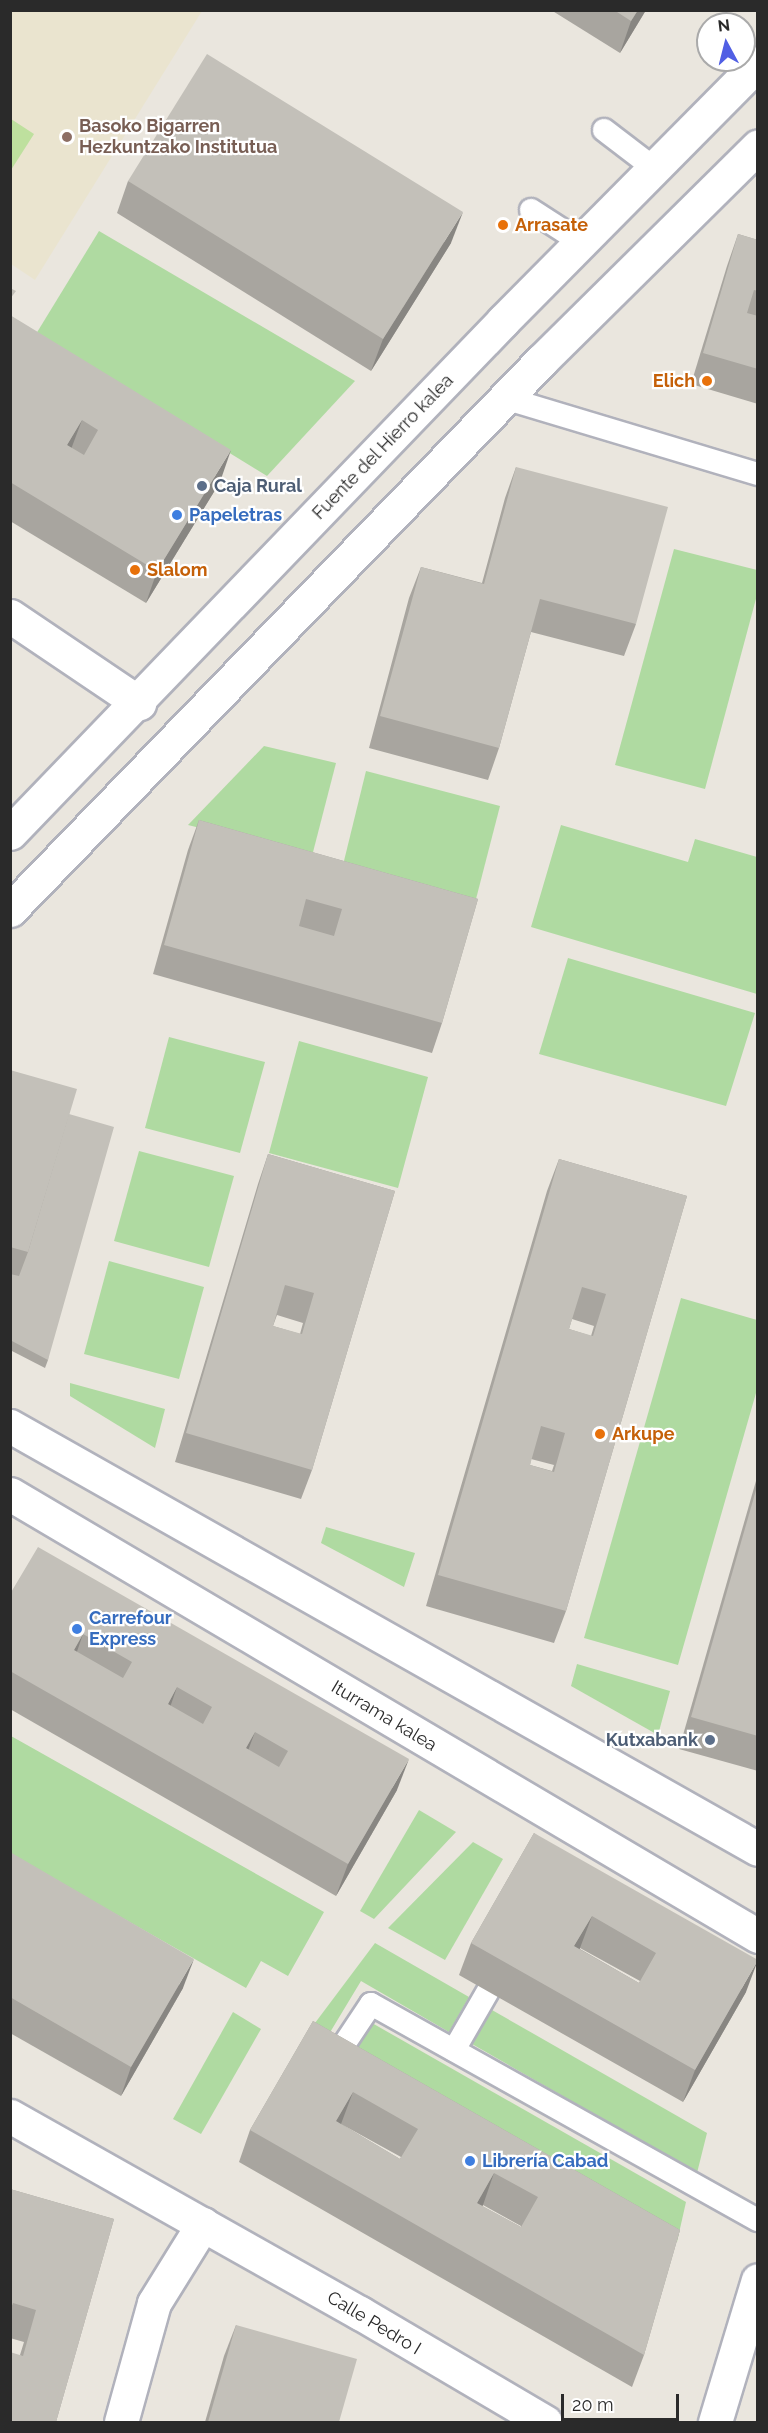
<!DOCTYPE html>
<html>
<head>
<meta charset="utf-8">
<style>
	body { margin:0 }
	#map { position:relative; width:768px; height:2433px; overflow:hidden; background:#eae6de; font-family:Raleway,sans-serif }
	div>[style] { position:absolute }
	.education>* { inset:0; background:#eae4cf }
	.green>* { inset:0; background:#afdaa1 }
	.pitch>* { inset:0; background:#bee09e }
	.roads { filter:drop-shadow(2px 0 #b1b2bc) drop-shadow(-2px 0 #b1b2bc) drop-shadow(0 2px #b1b2bc) drop-shadow(0 -2px #b1b2bc) }
	.lane>* { height:22px; margin:-11px; padding:0 11px; transform-origin:11px; border-radius:11px; background:#fff }
	.street>* { height:33px; margin:-16.5px; padding:0 16.5px; transform-origin:16.5px; border-radius:16.5px; background:#fff }
	.secondary>* { height:33px; margin:-16.5px; padding:0 16.5px; transform-origin:16.5px; border-radius:16.5px; background:#fff }
	.wall>* { inset:0; background:#a8a59f }
	.shaded-wall>* { inset:0; background:#888682 }
	.building>* { inset:0; background:#c3c0b9 }
	.dots>* { width:16px; height:16px; translate:-50% -50%; box-sizing:border-box; border:3px solid #fff; border-radius:50% }
	span { translate:-50% -50%; white-space:nowrap; text-align:center; line-height:1.15; -webkit-text-stroke:4.5px #fff; paint-order:stroke }
	.education-label { font-size:18px; color:#785e54; font-weight:700 }
	.left { translate:0 -50%; text-align:left }
	.food-label { font-size:18px; color:#c56008; font-weight:700 }
	.right { translate:-100% -50%; text-align:right }
	.street-label { font-size:18px; color:#2a2a2a }
	.service-label { font-size:18px; color:#4e5e75; font-weight:700 }
	.shop-label { font-size:18px; color:#366cbe; font-weight:700 }
	.frame { position:absolute; inset:0; border:12px solid #2a2a2a; pointer-events:none }
	.north { position:absolute; left:696px; top:12px; width:60px; height:60px; box-sizing:border-box; background:#fff; border:2px solid #aaa; border-radius:50%; rotate:353deg; font-size:16px; font-weight:700; line-height:24px; text-align:center; color:#2a2a2a }
	.north::after { content:''; display:block; margin:auto; width:21px; height:27px; background:#515fe4; clip-path:polygon(50% 0,100% 100%,50% 72%,0 100%) }
	.scale { position:absolute; left:561px; top:2394px; width:118px; height:27px; box-sizing:border-box; border:3px solid #2a2a2a; border-top:0; padding-left:8px; font-size:18px; line-height:21px; white-space:nowrap; color:#2a2a2a; -webkit-text-stroke:4px #fff; paint-order:stroke }
</style>
</head>
<body>
<div id="map">
	<div class="education">
		<div style="clip-path:polygon(10px 11px,202px 11px,35px 280px,11px 264px)"></div>
	</div>
	<div class="green">
		<div style="clip-path:polygon(99px 231px,355px 381px,267px 476px,36px 334px)"></div>
		<div style="clip-path:polygon(674px 549px,757px 570px,757px 595px,705px 789px,615px 765px)"></div>
		<div style="clip-path:polygon(264px 746px,336px 763px,312px 856px,188px 825px)"></div>
		<div style="clip-path:polygon(366px 771px,500px 806px,476px 899px,343px 865px)"></div>
		<div style="clip-path:polygon(561px 825px,688px 862px,695px 839px,757px 857px,757px 994px,531px 927px)"></div>
		<div style="clip-path:polygon(568px 958px,755px 1013px,726px 1106px,539px 1054px)"></div>
		<div style="clip-path:polygon(169px 1037px,265px 1062px,240px 1153px,145px 1128px)"></div>
		<div style="clip-path:polygon(299px 1041px,428px 1077px,398px 1188px,269px 1153px)"></div>
		<div style="clip-path:polygon(139px 1151px,234px 1176px,209px 1267px,114px 1241px)"></div>
		<div style="clip-path:polygon(109px 1261px,204px 1287px,179px 1379px,84px 1354px)"></div>
		<div style="clip-path:polygon(681px 1298px,757px 1320px,758px 1386px,678px 1665px,584px 1638px)"></div>
		<div style="clip-path:polygon(70px 1383px,165px 1409px,155px 1448px,70px 1396px)"></div>
		<div style="clip-path:polygon(326px 1527px,415px 1553px,404px 1587px,321px 1543px)"></div>
		<div style="clip-path:polygon(577px 1664px,670px 1691px,658px 1735px,571px 1686px)"></div>
		<div style="clip-path:polygon(11px 1736px,324px 1912px,288px 1976px,261px 1961px,246px 1988px,11px 1855px)"></div>
		<div style="clip-path:polygon(419px 1810px,456px 1832px,374px 1919px,360px 1911px)"></div>
		<div style="clip-path:polygon(473px 1842px,503px 1859px,445px 1960px,388px 1928px)"></div>
		<div style="clip-path:polygon(375px 1943px,469px 1997px,449px 2032px,361px 1981px,326px 2039px,309px 2031px)"></div>
		<div style="clip-path:polygon(492px 2010px,707px 2133px,697px 2173px,472px 2044px)"></div>
		<div style="clip-path:polygon(233px 2012px,261px 2029px,201px 2134px,173px 2119px)"></div>
		<div style="clip-path:polygon(372px 2023px,686px 2202px,677px 2242px,351px 2052px)"></div>
	</div>
	<div class="pitch">
		<div style="clip-path:polygon(11px 119px,34px 134px,11px 170px)"></div>
	</div>
	<div class="roads">
		<div class="lane">
			<div style="left:604px;top:130px;width:64px;rotate:37.4deg"></div>
			<div style="left:531px;top:210px;width:61px;rotate:32.9deg"></div>
			<div style="left:508px;top:399px;width:261px;rotate:16.7deg"></div>
			<div style="left:454px;top:2050px;width:68px;rotate:-60deg"></div>
			<div style="left:331px;top:2064px;width:72px;rotate:-56.3deg"></div>
			<div style="left:371px;top:2004px;width:443px;rotate:29.2deg"></div>
		</div>
		<div class="street">
			<div style="left:10px;top:616px;width:156px;rotate:34deg"></div>
			<div style="left:10px;top:2116px;width:402px;rotate:29.4deg"></div>
			<div style="left:360px;top:2313px;width:215px;rotate:30.5deg"></div>
			<div style="left:121px;top:2422px;width:123px;rotate:-74.5deg"></div>
			<div style="left:154px;top:2303px;width:93px;rotate:-58.2deg"></div>
		</div>
		<div class="secondary">
			<div style="left:10px;top:833px;width:711px;rotate:-46.08deg"></div>
			<div style="left:503px;top:321px;width:363px;rotate:-45.3deg"></div>
			<div style="left:10px;top:910px;width:764px;rotate:-45.95deg"></div>
			<div style="left:541px;top:361px;width:305px;rotate:-44.7deg"></div>
			<div style="left:10px;top:1426px;width:859px;rotate:29.49deg"></div>
			<div style="left:10px;top:1494px;width:869px;rotate:30.58deg"></div>
			<div style="left:715px;top:2422px;width:148px;rotate:-73.2deg"></div>
		</div>
	</div>
	<div class="wall">
		<div style="clip-path:polygon(551px 10px,646px 10px,620px 53px)"></div>
		<div style="clip-path:polygon(128px 181px,451px 243px,371px 371px,117px 213px)"></div>
		<div style="clip-path:polygon(738px 234px,758px 240px,758px 404px,691px 384px,727px 266px)"></div>
		<div style="clip-path:polygon(10px 316px,220px 482px,146px 603px,10px 521px)"></div>
		<div style="clip-path:polygon(516px 467px,636px 624px,624px 656px,531px 632px,499px 748px,488px 780px,369px 748px,409px 598px,421px 567px,482px 583px,505px 498px)"></div>
		<div style="clip-path:polygon(199px 820px,478px 899px,442px 1023px,432px 1053px,153px 974px,188px 850px)"></div>
		<div style="clip-path:polygon(10px 1070px,69px 1114px,48px 1360px,45px 1368px,10px 1350px)"></div>
		<div style="clip-path:polygon(evenodd,268px 1154px,395px 1191px,312px 1470px,301px 1499px,175px 1462px,258px 1184px,268px 1154px,277px 1315px,303px 1323px,300px 1334px,273px 1326px,277px 1315px)"></div>
		<div style="clip-path:polygon(evenodd,559px 1159px,687px 1196px,566px 1611px,554px 1643px,426px 1606px,547px 1191px,559px 1159px,572px 1319px,594px 1326px,591px 1336px,569px 1329px,572px 1319px,559px 1159px,531px 1459px,554px 1465px,552px 1471px,530px 1465px,531px 1459px)"></div>
		<div style="clip-path:polygon(758px 1474px,758px 1771px,679px 1749px)"></div>
		<div style="clip-path:polygon(10px 1594px,397px 1790px,336px 1896px,10px 1709px)"></div>
		<div style="clip-path:polygon(evenodd,534px 1833px,746px 1992px,683px 2102px,459px 1975px,471px 1943px,534px 1833px,580px 1948px,640px 1981px,639px 1983px,580px 1949px,580px 1948px)"></div>
		<div style="clip-path:polygon(10px 1852px,183px 1988px,121px 2096px,10px 2033px)"></div>
		<div style="clip-path:polygon(evenodd,313px 2021px,680px 2230px,644px 2355px,632px 2387px,239px 2162px,250px 2130px,313px 2021px,341px 2124px,401px 2157px,400px 2159px,341px 2124px,313px 2021px,483px 2205px,521px 2226px,521px 2227px,482px 2206px,483px 2205px)"></div>
		<div style="clip-path:polygon(10px 2189px,114px 2219px,56px 2422px,20px 2355px,24px 2342px,10px 2338px)"></div>
		<div style="clip-path:polygon(236px 2325px,339px 2422px,205px 2422px,224px 2356px)"></div>
	</div>
	<div class="shaded-wall">
		<div style="clip-path:polygon(638px 10px,646px 10px,620px 53px,631px 21px)"></div>
		<div style="clip-path:polygon(463px 212px,451px 243px,371px 371px,383px 339px)"></div>
		<div style="clip-path:polygon(82px 420px,70px 452px,67px 445px)"></div>
		<div style="clip-path:polygon(231px 450px,220px 482px,146px 603px,157px 571px)"></div>
		<div style="clip-path:polygon(83px 1634px,72px 1666px,74px 1650px)"></div>
		<div style="clip-path:polygon(177px 1687px,166px 1719px,168px 1704px)"></div>
		<div style="clip-path:polygon(255px 1732px,243px 1764px,246px 1748px)"></div>
		<div style="clip-path:polygon(409px 1759px,397px 1790px,336px 1896px,348px 1864px)"></div>
		<div style="clip-path:polygon(592px 1916px,580px 1948px,563px 1978px,574px 1946px)"></div>
		<div style="clip-path:polygon(194px 1959px,183px 1988px,121px 2096px,131px 2067px)"></div>
		<div style="clip-path:polygon(758px 1960px,746px 1992px,683px 2102px,695px 2070px)"></div>
		<div style="clip-path:polygon(353px 2092px,341px 2124px,324px 2153px,336px 2121px)"></div>
		<div style="clip-path:polygon(494px 2173px,483px 2205px,465px 2235px,477px 2203px)"></div>
	</div>
	<div class="building">
		<div style="clip-path:polygon(614px 10px,638px 10px,631px 21px)"></div>
		<div style="clip-path:polygon(207px 54px,463px 212px,383px 339px,128px 181px)"></div>
		<div style="clip-path:polygon(738px 234px,758px 240px,758px 291px,754px 290px,747px 313px,758px 316px,758px 369px,703px 353px)"></div>
		<div style="clip-path:polygon(10px 288px,16px 291px,10px 299px)"></div>
		<div style="clip-path:polygon(evenodd,10px 315px,231px 450px,157px 571px,10px 482px,10px 315px,82px 420px,98px 430px,84px 455px,67px 445px,82px 420px)"></div>
		<div style="clip-path:polygon(516px 467px,668px 507px,636px 624px,540px 599px,499px 748px,380px 716px,421px 567px,484px 584px)"></div>
		<div style="clip-path:polygon(evenodd,199px 820px,478px 899px,442px 1023px,164px 945px,199px 820px,306px 899px,342px 909px,334px 936px,299px 926px,306px 899px)"></div>
		<div style="clip-path:polygon(10px 1070px,77px 1089px,28px 1252px,10px 1247px)"></div>
		<div style="clip-path:polygon(69px 1114px,114px 1127px,48px 1360px,10px 1340px,10px 1274px,19px 1276px,28px 1252px)"></div>
		<div style="clip-path:polygon(evenodd,268px 1154px,395px 1191px,312px 1470px,186px 1433px,268px 1154px,285px 1285px,314px 1293px,302px 1334px,273px 1326px,285px 1285px)"></div>
		<div style="clip-path:polygon(evenodd,559px 1159px,687px 1196px,566px 1611px,438px 1575px,559px 1159px,582px 1287px,606px 1294px,593px 1336px,569px 1329px,582px 1287px,559px 1159px,541px 1426px,565px 1433px,554px 1472px,530px 1465px,541px 1426px)"></div>
		<div style="clip-path:polygon(758px 1483px,758px 1736px,691px 1717px)"></div>
		<div style="clip-path:polygon(evenodd,38px 1547px,409px 1759px,348px 1864px,10px 1671px,10px 1594px,38px 1547px,83px 1634px,132px 1662px,123px 1678px,74px 1650px,83px 1634px,38px 1547px,177px 1687px,212px 1707px,203px 1724px,168px 1704px,177px 1687px,38px 1547px,255px 1732px,288px 1751px,279px 1767px,246px 1748px,255px 1732px)"></div>
		<div style="clip-path:polygon(evenodd,534px 1833px,758px 1960px,695px 2070px,471px 1943px,534px 1833px,592px 1916px,656px 1953px,639px 1983px,574px 1946px,592px 1916px)"></div>
		<div style="clip-path:polygon(10px 1852px,194px 1959px,131px 2067px,10px 1997px)"></div>
		<div style="clip-path:polygon(evenodd,313px 2021px,680px 2230px,644px 2355px,250px 2130px,313px 2021px,353px 2092px,418px 2129px,400px 2159px,336px 2121px,353px 2092px,313px 2021px,494px 2173px,538px 2197px,521px 2227px,477px 2203px,494px 2173px)"></div>
		<div style="clip-path:polygon(10px 2189px,114px 2219px,56px 2422px,10px 2422px,10px 2352px,23px 2356px,36px 2310px,13px 2303px,10px 2311px)"></div>
		<div style="clip-path:polygon(236px 2325px,357px 2359px,339px 2422px,208px 2422px)"></div>
	</div>
	<div class="dots">
		<div style="left:67px;top:137px;background:#8d6e63"></div>
		<div style="left:503px;top:225px;background:#e8710a"></div>
		<div style="left:707px;top:381px;background:#e8710a"></div>
		<div style="left:202px;top:486px;background:#5c6f8a"></div>
		<div style="left:177px;top:515px;background:#3f7fe0"></div>
		<div style="left:135px;top:570px;background:#e8710a"></div>
		<div style="left:600px;top:1434px;background:#e8710a"></div>
		<div style="left:77px;top:1629px;background:#3f7fe0"></div>
		<div style="left:710px;top:1740px;background:#5c6f8a"></div>
		<div style="left:470px;top:2161px;background:#3f7fe0"></div>
	</div>
	<div class="education-label">
		<span class="left" style="left:79px;top:137px">Basoko Bigarren<br>Hezkuntzako Institutua</span>
	</div>
	<div class="food-label">
		<span class="left" style="left:515px;top:225px">Arrasate</span>
		<span class="right" style="left:695px;top:381px">Elich</span>
		<span class="left" style="left:147px;top:570px">Slalom</span>
		<span class="left" style="left:612px;top:1434px">Arkupe</span>
	</div>
	<div class="street-label">
		<span style="left:383px;top:447px;rotate:-46deg">Fuente del Hierro kalea</span>
		<span style="left:384px;top:1716px;rotate:31deg">Iturrama kalea</span>
		<span style="left:374px;top:2323px;rotate:31deg">Calle Pedro I</span>
	</div>
	<div class="service-label">
		<span class="left" style="left:214px;top:486px">Caja Rural</span>
		<span class="right" style="left:698px;top:1740px">Kutxabank</span>
	</div>
	<div class="shop-label">
		<span class="left" style="left:189px;top:515px">Papeletras</span>
		<span class="left" style="left:89px;top:1629px">Carrefour<br>Express</span>
		<span class="left" style="left:482px;top:2161px">Librería Cabad</span>
	</div>
	<div class="frame"></div>
	<div class="north">N</div>
	<div class="scale">20 m</div>
</div>
</body>
</html>
